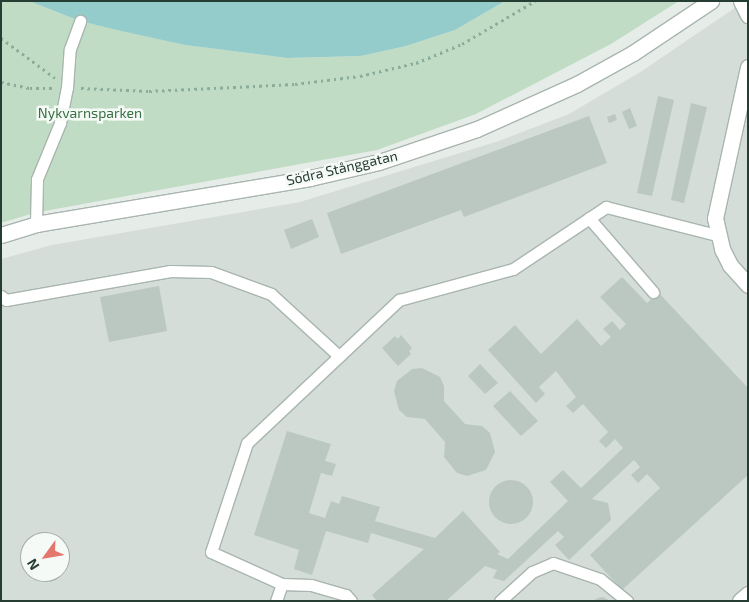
<!DOCTYPE html>
<html>
<head>
<meta charset="utf-8">
<style>
	body { margin:0 }
	#map { position:relative; width:749px; height:602px; overflow:hidden; background:#e6ede9; font-family:"Exo 2",sans-serif }
	div>[style] { position:absolute }
	.built>* { inset:0; background:#d4ddd7 }
	.green>* { inset:0; background:#c1dcc4 }
	.water>* { inset:0; background:#94cbcb }
	.building>* { inset:0; background:#bbc8c1 }
	.round { border-radius:50% }
	.path>* { height:3px; margin-top:-1.5px; transform-origin:0; background:repeating-linear-gradient(90deg,#8aad9c 0 2.5px,transparent 0 6.5px) }
	.roads { filter:drop-shadow(1px 0 #a9b5af) drop-shadow(-1px 0 #a9b5af) drop-shadow(0 1px #a9b5af) drop-shadow(0 -1px #a9b5af) }
	.lane>* { height:11px; margin:-5.5px; padding:0 5.5px; transform-origin:5.5px; border-radius:5.5px; background:#fff }
	.street>* { height:15px; margin:-7.5px; padding:0 7.5px; transform-origin:7.5px; border-radius:7.5px; background:#fff }
	.secondary>* { height:15px; margin:-7.5px; padding:0 7.5px; transform-origin:7.5px; border-radius:7.5px; background:#fff }
	span { translate:-50% -50%; white-space:nowrap; text-align:center; line-height:1.15; -webkit-text-stroke:5px #f6faf7; paint-order:stroke }
	.park-label { font-size:14px; color:#357042 }
	.street-label { font-size:14px; color:#263d33 }
	.frame { position:absolute; inset:0; border:2px solid #263d33; pointer-events:none }
	.north { position:absolute; left:20px; top:532px; width:50px; height:50px; box-sizing:border-box; background:#f6faf7; border:1px solid #a3aea9; border-radius:50%; rotate:238deg; font-size:14px; font-weight:700; line-height:20px; text-align:center; color:#263d33 }
	.north::after { content:''; display:block; margin:auto; width:18px; height:22px; background:#e3776e; clip-path:polygon(50% 0,100% 100%,50% 72%,0 100%) }
</style>
</head>
<body>
<div id="map">
	<div class="built">
		<div style="clip-path:polygon(evenodd,745px 1px,748px 1px,748px 601px,1px 601px,1px 259px,52px 245px,300px 202px,499px 141px,569px 114px,642px 71px,745px 1px,30px 542px,60px 542px,60px 572px,30px 572px,30px 542px)"></div>
	</div>
	<div class="green">
		<div style="clip-path:polygon(1px 1px,29px 1px,80px 21px,185px 45px,287px 58px,361px 56px,406px 46px,455px 30px,505px 1px,679px 1px,611px 44px,476px 114px,377px 150px,34px 213px,1px 223px)"></div>
	</div>
	<div class="water">
		<div style="clip-path:polygon(29px 1px,505px 1px,455px 30px,406px 46px,361px 56px,287px 58px,185px 45px,117px 30px,80px 21px)"></div>
	</div>
	<div class="building">
		<div style="clip-path:polygon(658px 96px,674px 100px,652px 196px,637px 193px)"></div>
		<div style="clip-path:polygon(691px 103px,707px 107px,684px 203px,671px 200px)"></div>
		<div style="clip-path:polygon(630px 108px,637px 126px,629px 129px,622px 112px)"></div>
		<div style="clip-path:polygon(615px 114px,617px 120px,609px 123px,607px 117px)"></div>
		<div style="clip-path:polygon(589px 116px,607px 163px,464px 217px,461px 210px,341px 254px,327px 213px)"></div>
		<div style="clip-path:polygon(312px 219px,319px 237px,291px 249px,284px 230px)"></div>
		<div style="clip-path:polygon(622px 277px,647px 303px,659px 293px,748px 388px,748px 475px,622px 590px,590px 555px,660px 488px,647px 474px,638px 483px,631px 475px,640px 467px,634px 460px,592px 499px,608px 503px,611px 520px,569px 560px,555px 545px,564px 537px,558px 531px,504px 581px,493px 578px,497px 570px,485px 566px,446px 601px,377px 601px,372px 595px,424px 549px,371px 533px,368px 543px,326px 531px,312px 575px,294px 569px,299px 550px,254px 535px,287px 431px,331px 444px,325px 461px,336px 464px,332px 476px,321px 473px,309px 513px,325px 518px,331px 501px,339px 504px,342px 496px,380px 507px,375px 521px,435px 538px,463px 511px,500px 552px,497px 554px,508px 559px,568px 501px,550px 482px,563px 470px,581px 488px,623px 448px,615px 439px,606px 448px,599px 441px,608px 432px,583px 404px,573px 413px,566px 406px,576px 397px,556px 371px,539px 387px,545px 394px,536px 403px,488px 350px,515px 325px,541px 354px,577px 319px,601px 346px,611px 337px,603px 329px,612px 321px,620px 330px,626px 324px,600px 297px)"></div>
		<div style="clip-path:polygon(159px 286px,167px 331px,109px 342px,100px 297px)"></div>
		<div style="clip-path:polygon(401px 335px,412px 348px,409px 351px,411px 354px,398px 366px,382px 348px,395px 336px,398px 339px)"></div>
		<div style="clip-path:polygon(480px 364px,498px 383px,485px 394px,468px 376px)"></div>
		<div style="clip-path:polygon(422px 368px,440px 377px,444px 386px,444px 401px,465px 424px,482px 426px,490px 433px,495px 452px,486px 470px,467px 476px,457px 473px,444px 457px,445px 442px,425px 419px,407px 417px,399px 410px,394px 391px,397px 381px,412px 369px)"></div>
		<div style="clip-path:polygon(510px 391px,538px 421px,521px 436px,493px 406px)"></div>
		<div class="round" style="left:489px;top:480px;width:44px;height:44px"></div>
		<div style="clip-path:polygon(603px 597px,610px 601px,593px 601px,598px 598px)"></div>
	</div>
	<div class="path">
		<div style="left:1px;top:38px;width:67px;rotate:36.5deg"></div>
		<div style="left:1px;top:82px;width:30px;rotate:12deg"></div>
		<div style="left:30px;top:88px;width:22px"></div>
		<div style="left:81px;top:88px;width:68px;rotate:2.5deg"></div>
		<div style="left:149px;top:91px;width:146px;rotate:-2.7deg"></div>
		<div style="left:295px;top:84px;width:65px;rotate:-7deg"></div>
		<div style="left:360px;top:76px;width:57px;rotate:-13.1deg"></div>
		<div style="left:416px;top:63px;width:50px;rotate:-22.4deg"></div>
		<div style="left:462px;top:44px;width:85px;rotate:-30.5deg"></div>
	</div>
	<div class="roads">
		<div class="lane">
			<div style="left:589px;top:218px;width:98px;rotate:49.1deg"></div>
			<div style="left:36px;top:224px;width:45px;rotate:-88.7deg"></div>
			<div style="left:37px;top:179px;width:61px;rotate:-67.7deg"></div>
			<div style="left:60px;top:123px;width:36px;rotate:-79deg"></div>
			<div style="left:67px;top:88px;width:39px;rotate:-86deg"></div>
			<div style="left:70px;top:49px;width:30px;rotate:-70deg"></div>
			<div style="left:1px;top:296px;width:6px;rotate:39deg"></div>
			<div style="left:6px;top:300px;width:167px;rotate:-10deg"></div>
			<div style="left:170px;top:271px;width:41px;rotate:1.4deg"></div>
			<div style="left:211px;top:272px;width:64px;rotate:20.1deg"></div>
			<div style="left:271px;top:294px;width:92px;rotate:42.4deg"></div>
			<div style="left:282px;top:584px;width:78px;rotate:-155.7deg"></div>
			<div style="left:211px;top:552px;width:115px;rotate:-71.7deg"></div>
			<div style="left:247px;top:443px;width:209px;rotate:-43.3deg"></div>
			<div style="left:399px;top:300px;width:118px;rotate:-15.2deg"></div>
			<div style="left:513px;top:269px;width:112px;rotate:-33.7deg"></div>
			<div style="left:606px;top:207px;width:114px;rotate:14.2deg"></div>
			<div style="left:276px;top:601px;width:18px;rotate:-71deg"></div>
			<div style="left:282px;top:584px;width:29px;rotate:2deg"></div>
			<div style="left:311px;top:585px;width:36px;rotate:16deg"></div>
			<div style="left:346px;top:595px;width:8px;rotate:50deg"></div>
			<div style="left:500px;top:601px;width:43px;rotate:-42.2deg"></div>
			<div style="left:532px;top:572px;width:23px;rotate:-23deg"></div>
			<div style="left:553px;top:563px;width:50px;rotate:18.8deg"></div>
			<div style="left:600px;top:579px;width:35px;rotate:39deg"></div>
		</div>
		<div class="street">
			<div style="left:1px;top:235px;width:37px;rotate:-17deg"></div>
			<div style="left:36px;top:224px;width:278px;rotate:-9.5deg"></div>
			<div style="left:310px;top:178px;width:71px;rotate:-13.1deg"></div>
			<div style="left:379px;top:162px;width:103px;rotate:-18.6deg"></div>
			<div style="left:477px;top:129px;width:110px;rotate:-24.2deg"></div>
			<div style="left:577px;top:84px;width:64px;rotate:-29deg"></div>
			<div style="left:633px;top:53px;width:94px;rotate:-33.7deg"></div>
		</div>
		<div class="secondary">
			<div style="left:741px;top:1px;width:16px;rotate:63deg"></div>
			<div style="left:748px;top:67px;width:155px;rotate:102.3deg"></div>
			<div style="left:715px;top:218px;width:32px;rotate:77deg"></div>
			<div style="left:722px;top:249px;width:18px;rotate:63deg"></div>
			<div style="left:730px;top:265px;width:27px;rotate:48deg"></div>
			<div style="left:740px;top:601px;width:11px;rotate:-41deg"></div>
		</div>
	</div>
	<div class="park-label">
		<span style="left:90px;top:113px">Nykvarnsparken</span>
	</div>
	<div class="street-label">
		<span style="left:342px;top:168px;rotate:-13deg">Södra Stånggatan</span>
	</div>
	<div class="frame"></div>
	<div class="north">N</div>
</div>
</body>
</html>
